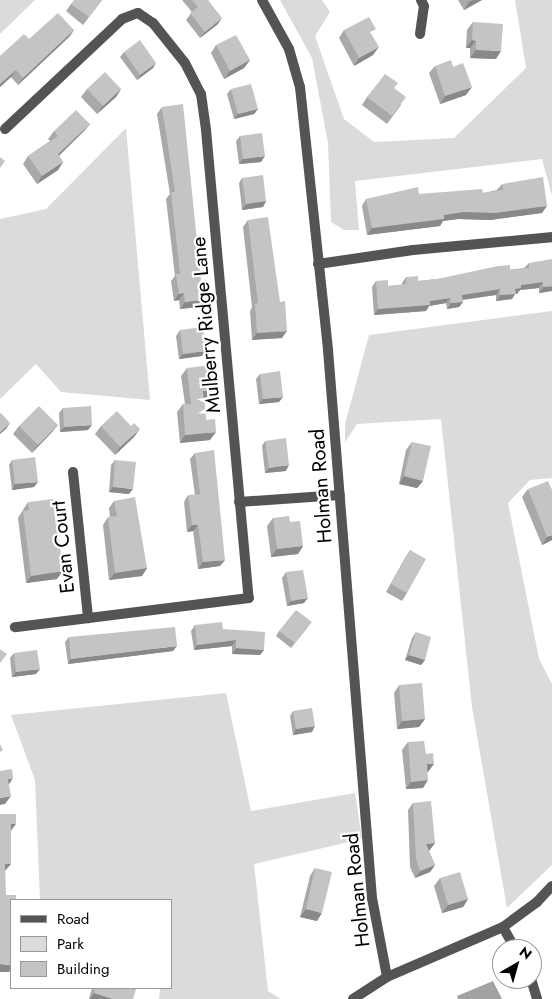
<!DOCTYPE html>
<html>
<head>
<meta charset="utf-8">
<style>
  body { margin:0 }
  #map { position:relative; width:552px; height:999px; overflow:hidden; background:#fff; font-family:Jost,sans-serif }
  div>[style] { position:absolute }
  .green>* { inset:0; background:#dbdbdb }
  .water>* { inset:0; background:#a2a2a2 }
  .minor>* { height:10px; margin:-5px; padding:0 5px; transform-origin:5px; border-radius:5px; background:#545454 }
  .tertiary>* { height:10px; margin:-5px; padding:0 5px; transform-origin:5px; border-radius:5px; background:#545454 }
  .wall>* { inset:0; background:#a9a9a9 }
  .shaded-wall>* { inset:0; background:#898989 }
  .building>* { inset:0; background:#c4c4c4 }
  span { translate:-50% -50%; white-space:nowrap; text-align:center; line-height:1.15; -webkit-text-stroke:4.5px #fff; paint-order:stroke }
  .street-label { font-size:20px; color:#000 }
  .legend { position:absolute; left:10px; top:899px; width:162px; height:90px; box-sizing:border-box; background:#fff; border:1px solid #999; margin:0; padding:6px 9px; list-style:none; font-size:15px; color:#000 }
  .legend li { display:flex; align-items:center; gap:10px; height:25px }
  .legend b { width:25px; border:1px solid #999 }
  .north { position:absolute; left:492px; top:939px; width:50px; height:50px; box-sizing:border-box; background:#fff; border:1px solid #999; border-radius:50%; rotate:38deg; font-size:14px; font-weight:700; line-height:20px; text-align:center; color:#000 }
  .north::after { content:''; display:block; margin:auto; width:18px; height:22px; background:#000; clip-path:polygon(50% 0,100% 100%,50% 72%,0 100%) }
</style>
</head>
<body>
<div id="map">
  <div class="green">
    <i style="clip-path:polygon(0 0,35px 0,0 34px)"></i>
    <i style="clip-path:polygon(280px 0,322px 0,330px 12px,315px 36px,344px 119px,374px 142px,454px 138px,526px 68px,515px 0,552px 0,552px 196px,542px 159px,355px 181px,359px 230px,344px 230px,331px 222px,328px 143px,312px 58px)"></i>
    <i style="clip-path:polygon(126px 128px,150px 400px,61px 392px,36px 364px,0 399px,0 219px,46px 209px)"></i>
    <i style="clip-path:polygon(552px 311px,552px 478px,530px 480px,508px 503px,539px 659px,552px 684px,552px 865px,507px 908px,472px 707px,441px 419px,357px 424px,345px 442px,345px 424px,369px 335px)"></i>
    <i style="clip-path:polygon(226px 693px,251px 811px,355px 793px,362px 839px,254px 864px,268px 991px,281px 999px,159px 999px,160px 988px,171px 988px,171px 900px,40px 900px,35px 780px,11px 715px)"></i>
  </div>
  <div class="water">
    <i style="clip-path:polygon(493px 981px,502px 999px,458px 999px,457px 996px)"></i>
  </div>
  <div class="minor">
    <i style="left:262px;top:0;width:56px;rotate:61.1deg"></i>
    <i style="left:289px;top:49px;width:40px;rotate:74deg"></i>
    <i style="left:300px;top:87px;width:264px;rotate:83.9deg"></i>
    <i style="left:328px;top:350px;width:550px;rotate:85.41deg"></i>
    <i style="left:372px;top:898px;width:80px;rotate:79.2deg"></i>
    <i style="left:420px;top:34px;width:28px;rotate:-82deg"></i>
    <i style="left:424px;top:6px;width:7px;rotate:-117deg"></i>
    <i style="left:5px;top:129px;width:161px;rotate:-43.2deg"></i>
    <i style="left:122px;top:19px;width:17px;rotate:-21deg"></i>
    <i style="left:138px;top:13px;width:18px;rotate:34deg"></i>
    <i style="left:153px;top:23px;width:51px;rotate:51.3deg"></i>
    <i style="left:185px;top:63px;width:35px;rotate:63deg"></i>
    <i style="left:201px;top:94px;width:36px;rotate:82deg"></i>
    <i style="left:206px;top:130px;width:470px;rotate:84.8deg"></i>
    <i style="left:249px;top:598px;width:236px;rotate:172.9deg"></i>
    <i style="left:318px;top:264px;width:96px;rotate:-8.4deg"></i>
    <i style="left:413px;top:250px;width:140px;rotate:-5.3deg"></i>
    <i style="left:73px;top:472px;width:147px;rotate:84.1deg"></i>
    <i style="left:239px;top:502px;width:101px;rotate:-4deg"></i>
    <i style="left:503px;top:927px;width:25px;rotate:61deg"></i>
    <i style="left:531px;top:979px;width:21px;rotate:73deg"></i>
  </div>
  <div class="tertiary">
    <i style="left:353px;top:999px;width:40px;rotate:-32.9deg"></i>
    <i style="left:387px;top:977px;width:126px;rotate:-23.3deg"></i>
    <i style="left:503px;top:927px;width:42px;rotate:-36.3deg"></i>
    <i style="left:537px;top:902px;width:22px;rotate:-47deg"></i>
  </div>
  <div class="wall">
    <i style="clip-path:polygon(102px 0,83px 25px,66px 11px,71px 4px)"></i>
    <i style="clip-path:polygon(182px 0,208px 0,218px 24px,200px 38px,186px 20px,192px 12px)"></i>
    <i style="clip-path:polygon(458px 0,482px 0,464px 10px)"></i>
    <i style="clip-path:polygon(473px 22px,496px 59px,470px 58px,470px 48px,466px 48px,467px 30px)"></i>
    <i style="clip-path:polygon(74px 30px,69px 37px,18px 85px,11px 77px,0 87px,0 56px,29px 39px)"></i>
    <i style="clip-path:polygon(344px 30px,373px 55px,354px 66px,339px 38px)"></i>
    <i style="clip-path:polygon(216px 45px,250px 60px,244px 68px,224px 79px,211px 53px)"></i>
    <i style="clip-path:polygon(124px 52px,153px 68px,137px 80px,120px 57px)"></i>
    <i style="clip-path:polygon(435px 66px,453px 67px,466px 95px,440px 104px,429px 73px)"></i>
    <i style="clip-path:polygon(394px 88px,401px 105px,387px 124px,362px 105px,367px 97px)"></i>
    <i style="clip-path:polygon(87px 89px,121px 89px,116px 97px,97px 114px,81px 97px)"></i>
    <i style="clip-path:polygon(231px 89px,258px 109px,254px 114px,234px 119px,227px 94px)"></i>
    <i style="clip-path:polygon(162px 107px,198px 307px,180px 309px,179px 300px,174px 301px,171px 281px,175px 276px,166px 199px,170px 194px,157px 114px)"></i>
    <i style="clip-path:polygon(90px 124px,84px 131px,59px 156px,63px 162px,58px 170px,37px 184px,23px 164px,28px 156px,50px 141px,48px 139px,54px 131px)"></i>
    <i style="clip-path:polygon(240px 136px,261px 162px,239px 164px,236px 141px)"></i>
    <i style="clip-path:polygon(242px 178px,266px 201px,263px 207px,242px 210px,239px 183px)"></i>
    <i style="clip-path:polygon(502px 184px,542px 213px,490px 220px,458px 219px,443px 221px,440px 226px,367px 235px,362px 206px,366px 199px,419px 194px,483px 193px,497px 190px)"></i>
    <i style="clip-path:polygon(248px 220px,282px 338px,252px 340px,250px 311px,252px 307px,243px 227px)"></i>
    <i style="clip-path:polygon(529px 263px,552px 291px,539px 293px,539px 288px,520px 290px,517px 294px,515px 294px,512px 299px,496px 301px,496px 295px,463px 300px,463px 302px,459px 307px,447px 309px,446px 303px,429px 306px,426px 311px,374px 315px,372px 287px,376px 281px,388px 286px,402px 285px,402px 283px,406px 277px,418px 281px,437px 279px,524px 268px)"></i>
    <i style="clip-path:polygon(180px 330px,202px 356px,179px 359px,176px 336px)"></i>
    <i style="clip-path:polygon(187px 368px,208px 397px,204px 398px,206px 420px,210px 440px,180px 443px,177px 412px,183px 404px,185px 404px,181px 376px)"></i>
    <i style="clip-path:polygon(260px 374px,279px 402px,259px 404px,256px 379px)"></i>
    <i style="clip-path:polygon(63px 408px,88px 430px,60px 432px,59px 413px)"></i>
    <i style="clip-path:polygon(58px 425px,52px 432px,32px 453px,13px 434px,19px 426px)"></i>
    <i style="clip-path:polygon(101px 426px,134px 437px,115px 455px,95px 434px)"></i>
    <i style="clip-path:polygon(265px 441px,286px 471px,265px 473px,262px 446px)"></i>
    <i style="clip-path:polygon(412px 442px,423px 481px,417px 488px,399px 484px,406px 450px)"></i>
    <i style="clip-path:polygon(195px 453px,220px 566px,198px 569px,193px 531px,187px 532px,184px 502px,188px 495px,195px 495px,190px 459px)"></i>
    <i style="clip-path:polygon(12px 460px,34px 487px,12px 490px,9px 465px)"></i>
    <i style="clip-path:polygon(115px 460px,129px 494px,109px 492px,111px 465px)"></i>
    <i style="clip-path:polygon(528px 489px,552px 540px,542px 545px,522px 497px)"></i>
    <i style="clip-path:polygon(114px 501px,147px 568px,142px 576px,109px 580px,103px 525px,108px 517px,110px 517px,109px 508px)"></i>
    <i style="clip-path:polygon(28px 502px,57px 579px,26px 583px,18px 518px)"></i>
    <i style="clip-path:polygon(273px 518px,290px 522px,303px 546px,298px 554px,271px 557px,267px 526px)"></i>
    <i style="clip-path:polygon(410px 550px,407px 593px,402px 601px,386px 592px,405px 558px)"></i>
    <i style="clip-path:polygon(286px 572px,304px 603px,287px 606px,282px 578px)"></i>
    <i style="clip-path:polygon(195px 625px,223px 629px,264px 650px,260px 655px,232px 654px,232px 646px,194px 650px,191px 631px)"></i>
    <i style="clip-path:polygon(308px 627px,291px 648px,276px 636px,279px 631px)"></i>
    <i style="clip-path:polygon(416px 632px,425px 660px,421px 665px,405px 660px,412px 638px)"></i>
    <i style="clip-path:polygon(69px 637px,173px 651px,68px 664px,65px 642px)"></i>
    <i style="clip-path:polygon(14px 653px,36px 674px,12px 677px,10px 658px)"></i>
    <i style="clip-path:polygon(399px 685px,425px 719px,419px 727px,397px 729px,394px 693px)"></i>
    <i style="clip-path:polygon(293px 711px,312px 732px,293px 735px,290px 716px)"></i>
    <i style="clip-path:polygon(408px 742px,426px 754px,428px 772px,427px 772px,423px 788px,406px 789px,402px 750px)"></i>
    <i style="clip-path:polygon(413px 803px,435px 843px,429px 851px,435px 865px,430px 872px,415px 878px,410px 867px,408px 810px)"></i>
    <i style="clip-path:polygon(315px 868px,317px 921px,300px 917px,310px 876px)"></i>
    <i style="clip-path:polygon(440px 878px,468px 899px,463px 907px,442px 913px,434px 886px)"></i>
    <i style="clip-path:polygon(92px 988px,136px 988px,133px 999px,89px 999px)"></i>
  </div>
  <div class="shaded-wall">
    <i style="clip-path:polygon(473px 0,482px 0,464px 10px,469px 2px)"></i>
    <i style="clip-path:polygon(222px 18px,218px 24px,200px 38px,205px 32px)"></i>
    <i style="clip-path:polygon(74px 30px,69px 37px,18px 85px,23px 78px)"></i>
    <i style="clip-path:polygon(472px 40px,476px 41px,470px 48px,466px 48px)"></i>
    <i style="clip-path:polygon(379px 47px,373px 55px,354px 66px,359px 58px)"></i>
    <i style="clip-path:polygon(476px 50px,501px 51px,496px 59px,470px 58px)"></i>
    <i style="clip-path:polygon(250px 60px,244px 68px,224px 79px,230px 71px)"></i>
    <i style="clip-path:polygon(156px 63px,153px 68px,137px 80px,140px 75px)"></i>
    <i style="clip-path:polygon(16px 70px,11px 77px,0 87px,0 84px)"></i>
    <i style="clip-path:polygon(472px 87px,466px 95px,440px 104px,445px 96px)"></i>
    <i style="clip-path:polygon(121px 89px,116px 97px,97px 114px,103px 106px)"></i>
    <i style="clip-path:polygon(258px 109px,254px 114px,234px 119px,238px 114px)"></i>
    <i style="clip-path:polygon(90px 124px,84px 131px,52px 162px,58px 154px)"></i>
    <i style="clip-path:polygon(265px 156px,261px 162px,239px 164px,243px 159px)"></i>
    <i style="clip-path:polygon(63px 162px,58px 170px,37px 184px,42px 176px)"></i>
    <i style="clip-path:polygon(266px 201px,263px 207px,242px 210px,246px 204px)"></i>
    <i style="clip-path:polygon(547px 206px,542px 213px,490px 220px,458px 219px,443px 221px,440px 226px,367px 235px,372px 228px,444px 215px,463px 212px)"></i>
    <i style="clip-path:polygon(543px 282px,539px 288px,520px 290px,517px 294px,515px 294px,512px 299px,496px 301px,500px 295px,515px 289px,521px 285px)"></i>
    <i style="clip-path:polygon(552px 286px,552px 291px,539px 293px,543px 287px)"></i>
    <i style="clip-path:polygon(500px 289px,496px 295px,458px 300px,462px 295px)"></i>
    <i style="clip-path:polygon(184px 293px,179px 300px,174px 301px,179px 294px)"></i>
    <i style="clip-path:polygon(450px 298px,446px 303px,429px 306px,426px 311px,374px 315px,378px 309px)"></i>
    <i style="clip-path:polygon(203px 300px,198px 307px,180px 309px,185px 302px)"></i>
    <i style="clip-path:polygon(463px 302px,459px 307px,447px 309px,451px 303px)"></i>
    <i style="clip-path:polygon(287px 331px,282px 338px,252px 340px,257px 333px)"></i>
    <i style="clip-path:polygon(206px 351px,202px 356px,179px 359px,183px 354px)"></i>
    <i style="clip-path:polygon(214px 389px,208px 397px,198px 399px,203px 391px)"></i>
    <i style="clip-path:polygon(283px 397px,279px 402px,259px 404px,263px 399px)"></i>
    <i style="clip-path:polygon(10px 423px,6px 429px,0 434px,0 432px)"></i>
    <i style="clip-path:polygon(58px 425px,52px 432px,32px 453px,38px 445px)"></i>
    <i style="clip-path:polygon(92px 425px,88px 430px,60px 432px,64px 427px)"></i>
    <i style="clip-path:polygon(140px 429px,134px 437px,115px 455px,120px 447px)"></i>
    <i style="clip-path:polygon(216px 432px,210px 440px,180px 443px,185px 435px)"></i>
    <i style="clip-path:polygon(289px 465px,286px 471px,265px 473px,269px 468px)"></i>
    <i style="clip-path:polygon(404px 476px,423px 481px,417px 488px,399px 484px)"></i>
    <i style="clip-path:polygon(38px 482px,34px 487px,12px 490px,15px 484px)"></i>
    <i style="clip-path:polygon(113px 487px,133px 489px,129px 494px,109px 492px)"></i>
    <i style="clip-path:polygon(192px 525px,198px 525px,193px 531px,187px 532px)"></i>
    <i style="clip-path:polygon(552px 535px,552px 540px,542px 545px,547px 537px)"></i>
    <i style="clip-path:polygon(303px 546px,298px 554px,271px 557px,277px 549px)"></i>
    <i style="clip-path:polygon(225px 560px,220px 566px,198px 569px,203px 562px)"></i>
    <i style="clip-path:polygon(147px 568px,142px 576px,109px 580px,115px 573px)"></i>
    <i style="clip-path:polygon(63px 571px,57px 579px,26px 583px,31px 576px)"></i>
    <i style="clip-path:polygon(308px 598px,304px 603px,287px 606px,291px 601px)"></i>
    <i style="clip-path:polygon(236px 640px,232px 646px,194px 650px,197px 645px)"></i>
    <i style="clip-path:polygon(177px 646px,173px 651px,68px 664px,71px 659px)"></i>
    <i style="clip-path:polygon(236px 648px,264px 650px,260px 655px,232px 654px)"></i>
    <i style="clip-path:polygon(409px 655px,425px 660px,421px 665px,405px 660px)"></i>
    <i style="clip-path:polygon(40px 669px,36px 674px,12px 677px,16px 672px)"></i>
    <i style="clip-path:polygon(425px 719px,419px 727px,397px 729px,402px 721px)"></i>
    <i style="clip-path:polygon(315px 726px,312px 732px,293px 735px,296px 729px)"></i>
    <i style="clip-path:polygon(427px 764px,434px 764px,428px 772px,421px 772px)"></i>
    <i style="clip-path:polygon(13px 778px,8px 786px,8px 779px)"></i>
    <i style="clip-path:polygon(428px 780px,423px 788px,406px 789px,411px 782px)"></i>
    <i style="clip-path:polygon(11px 796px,5px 804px,0 805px,0 798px)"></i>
    <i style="clip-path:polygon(11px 824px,16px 824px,10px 832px)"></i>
    <i style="clip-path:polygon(435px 843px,429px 851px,426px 844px)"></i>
    <i style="clip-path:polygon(5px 864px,11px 864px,5px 871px)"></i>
    <i style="clip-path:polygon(435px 865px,430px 872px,415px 878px,420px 871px)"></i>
    <i style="clip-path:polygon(468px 899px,463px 907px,442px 913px,448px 905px)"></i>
    <i style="clip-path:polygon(306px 909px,322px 913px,317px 921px,300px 917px)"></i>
    <i style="clip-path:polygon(0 964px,11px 965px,11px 969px,9px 972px,0 972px)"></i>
    <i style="clip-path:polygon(94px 993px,113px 999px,90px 999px)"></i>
  </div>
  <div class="building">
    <i style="clip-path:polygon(74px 0,102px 0,89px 17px,71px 4px)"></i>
    <i style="clip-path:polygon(192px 0,208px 0,222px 18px,205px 32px,190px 13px,198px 7px)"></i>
    <i style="clip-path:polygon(58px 13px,74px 30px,23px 78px,16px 70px,0 84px,0 56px,24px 34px,29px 39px)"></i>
    <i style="clip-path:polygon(369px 17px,376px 29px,370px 32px,379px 47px,359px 58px,344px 30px)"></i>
    <i style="clip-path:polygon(473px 22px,503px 24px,501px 51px,476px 50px,476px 41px,472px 40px)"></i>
    <i style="clip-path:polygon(236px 35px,250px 60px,230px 71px,216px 45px)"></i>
    <i style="clip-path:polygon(140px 40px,156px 63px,140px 75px,124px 52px)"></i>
    <i style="clip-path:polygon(451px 60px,453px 67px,463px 63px,472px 87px,445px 96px,435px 66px)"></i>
    <i style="clip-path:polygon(105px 72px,121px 89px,103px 106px,87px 89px)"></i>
    <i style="clip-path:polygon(385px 74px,398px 83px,394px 88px,406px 97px,392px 116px,367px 97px)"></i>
    <i style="clip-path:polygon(251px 84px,258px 109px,238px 114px,231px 89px)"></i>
    <i style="clip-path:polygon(183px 104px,203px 300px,185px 302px,184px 293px,179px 294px,176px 274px,180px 274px,171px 192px,175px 192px,162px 107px)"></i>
    <i style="clip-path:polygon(76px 110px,90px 124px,58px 154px,63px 162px,42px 176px,28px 156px,58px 136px,54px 131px)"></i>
    <i style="clip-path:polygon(262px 133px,265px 156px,243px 159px,240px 136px)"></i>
    <i style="clip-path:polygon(0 157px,5px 161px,0 168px)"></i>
    <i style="clip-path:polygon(263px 175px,266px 201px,246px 204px,242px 178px)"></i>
    <i style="clip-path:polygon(543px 177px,547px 206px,495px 213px,463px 212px,444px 215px,444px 219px,372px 228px,366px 199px,418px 187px,419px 194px,482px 189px,483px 193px,503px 190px,502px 184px)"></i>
    <i style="clip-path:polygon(268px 217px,280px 302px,285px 301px,287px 331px,257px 333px,255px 304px,258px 303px,248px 220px)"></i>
    <i style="clip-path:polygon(552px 259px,552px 286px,543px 287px,543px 282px,521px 285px,521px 288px,515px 289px,516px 294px,500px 295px,500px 289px,462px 295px,463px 302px,451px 303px,450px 298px,430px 301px,430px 305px,378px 309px,376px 281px,388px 280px,388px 286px,406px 284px,406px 277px,418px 276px,418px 281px,437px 279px,498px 266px,510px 265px,510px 270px,529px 268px,529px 263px)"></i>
    <i style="clip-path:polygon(203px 327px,206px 351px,183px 354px,180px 330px)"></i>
    <i style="clip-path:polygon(211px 365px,214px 389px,203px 391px,206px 420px,215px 419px,216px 432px,185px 435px,183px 404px,191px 404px,187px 368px)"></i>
    <i style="clip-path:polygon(280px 371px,283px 397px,263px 399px,260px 374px)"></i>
    <i style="clip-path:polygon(39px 406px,58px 425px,38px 445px,19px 426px)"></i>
    <i style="clip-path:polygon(91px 406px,92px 425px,64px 427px,63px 408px)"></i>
    <i style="clip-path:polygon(117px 411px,131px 426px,134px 423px,140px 429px,120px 447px,101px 426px)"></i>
    <i style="clip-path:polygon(0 413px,1px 413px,10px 423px,0 432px)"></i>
    <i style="clip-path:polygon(286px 438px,289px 465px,269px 468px,265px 441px)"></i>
    <i style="clip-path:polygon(412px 442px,431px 446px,423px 481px,404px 476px)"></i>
    <i style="clip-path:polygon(214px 450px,225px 560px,203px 562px,198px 525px,192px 525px,188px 495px,200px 494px,195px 453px)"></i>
    <i style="clip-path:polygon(35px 457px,38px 482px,15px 484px,12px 460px)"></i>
    <i style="clip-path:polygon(115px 460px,136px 462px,133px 489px,113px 487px)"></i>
    <i style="clip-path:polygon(548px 481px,552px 490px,552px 535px,547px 537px,528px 489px)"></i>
    <i style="clip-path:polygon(135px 497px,147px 568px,115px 573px,108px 517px,117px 516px,114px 501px)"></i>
    <i style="clip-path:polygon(54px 499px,63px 571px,31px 576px,23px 511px,29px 510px,28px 502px)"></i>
    <i style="clip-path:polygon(289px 516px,290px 522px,300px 521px,303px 546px,277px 549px,273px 518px)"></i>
    <i style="clip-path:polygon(410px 550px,426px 559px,407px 593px,391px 584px)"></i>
    <i style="clip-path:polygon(303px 570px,308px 598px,291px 601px,286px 572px)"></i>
    <i style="clip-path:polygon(296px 610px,312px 622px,295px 643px,279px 631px)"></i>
    <i style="clip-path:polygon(222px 622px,223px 629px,265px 632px,264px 650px,236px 648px,236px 640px,197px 645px,195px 625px)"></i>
    <i style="clip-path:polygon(175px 627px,177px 646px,71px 659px,69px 637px)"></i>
    <i style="clip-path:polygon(416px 632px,431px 637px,425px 660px,409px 655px)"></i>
    <i style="clip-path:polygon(0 649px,7px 654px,0 663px)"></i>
    <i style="clip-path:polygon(37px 650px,40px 669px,16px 672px,14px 653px)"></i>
    <i style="clip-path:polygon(422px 683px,425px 719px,402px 721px,399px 685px)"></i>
    <i style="clip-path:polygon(312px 708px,315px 726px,296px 729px,293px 711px)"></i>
    <i style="clip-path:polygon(424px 741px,426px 754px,433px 753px,434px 764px,427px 764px,428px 780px,411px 782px,408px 742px)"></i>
    <i style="clip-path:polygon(0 744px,3px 750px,0 752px)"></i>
    <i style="clip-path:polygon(12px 769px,13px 778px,8px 779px,11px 796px,0 798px,0 771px)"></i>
    <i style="clip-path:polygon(431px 801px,435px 843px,426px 844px,435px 865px,420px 871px,416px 859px,413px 803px)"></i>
    <i style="clip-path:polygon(0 814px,16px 814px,16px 824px,11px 824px,11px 864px,5px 864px,6px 895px,16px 895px,16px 900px,11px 900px,11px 965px,0 964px)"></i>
    <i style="clip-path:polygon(315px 868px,332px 872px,322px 913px,306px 909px)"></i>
    <i style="clip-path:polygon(460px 872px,468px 899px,448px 905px,440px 878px)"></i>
    <i style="clip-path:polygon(95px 988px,136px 988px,133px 999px,113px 999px,94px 993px)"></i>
  </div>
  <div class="street-label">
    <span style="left:206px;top:325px;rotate:-95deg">Mulberry Ridge Lane</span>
    <span style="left:321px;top:486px;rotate:-94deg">Holman Road</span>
    <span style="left:63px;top:547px;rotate:-96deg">Evan Court</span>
    <span style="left:357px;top:890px;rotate:-96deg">Holman Road</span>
  </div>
  <ul class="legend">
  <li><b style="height:6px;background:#545454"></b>Road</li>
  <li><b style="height:14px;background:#dbdbdb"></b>Park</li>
  <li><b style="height:14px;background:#c4c4c4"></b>Building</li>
  </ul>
  <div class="north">N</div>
</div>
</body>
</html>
